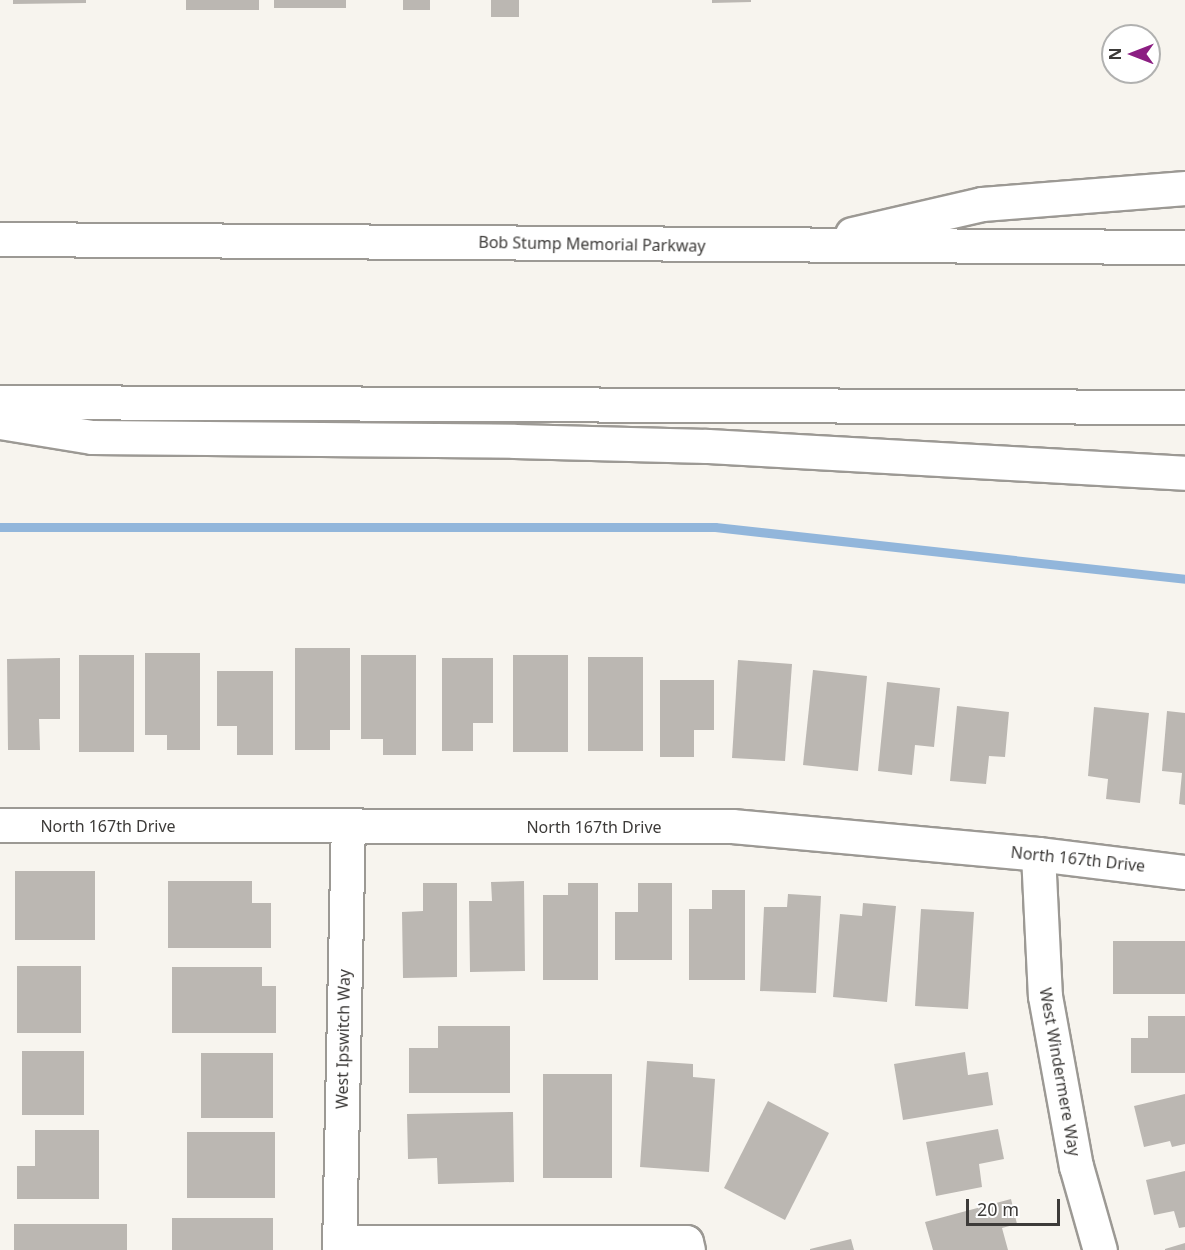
<!DOCTYPE html>
<html>
<head>
<meta charset="utf-8">
<style>
  body { margin:0 }
  #map { position:relative; width:1185px; height:1250px; overflow:hidden; background:#f7f4ee; font-family:"Noto Sans",sans-serif }
  div>[style] { position:absolute }
  .stream>* { height:9px; margin:-4.5px; padding:0 4.5px; transform-origin:4.5px; border-radius:4.5px; background:#92b6db }
  .building>* { inset:0; background:#bbb7b2 }
  .roads { filter:drop-shadow(2px 0 #9c9994) drop-shadow(-2px 0 #9c9994) drop-shadow(0 2px #9c9994) drop-shadow(0 -2px #9c9994) }
  .street>* { height:33px; margin:-16.5px; padding:0 16.5px; transform-origin:16.5px; border-radius:16.5px; background:#fff }
  .highway>* { height:33px; margin:-16.5px; padding:0 16.5px; transform-origin:16.5px; border-radius:16.5px; background:#fff }
  span { translate:-50% -50%; white-space:nowrap; text-align:center; line-height:1.15; -webkit-text-stroke:4.5px #fff; paint-order:stroke }
  .street-label { font-size:16px; color:#3d3b39 }
  .north { position:absolute; left:1101px; top:24px; width:60px; height:60px; box-sizing:border-box; background:#fff; border:2px solid #b1b1b0; border-radius:50%; rotate:270deg; font-size:16px; font-weight:700; line-height:24px; text-align:center; color:#3d3b39 }
  .north::after { content:''; display:block; margin:auto; width:21px; height:27px; background:#8b1e82; clip-path:polygon(50% 0,100% 100%,50% 72%,0 100%) }
  .scale { position:absolute; left:966px; top:1199px; width:94px; height:27px; box-sizing:border-box; border:3px solid #3d3b39; border-top:0; padding-left:8px; font-size:18px; line-height:21px; white-space:nowrap; color:#3d3b39; -webkit-text-stroke:4px #fff; paint-order:stroke }
</style>
</head>
<body>
<div id="map">
  <div class="stream">
    <i style="left:0;top:527px;width:715px"></i>
    <i style="left:715px;top:527px;width:473px;rotate:6.3deg"></i>
  </div>
  <div class="building">
    <i style="clip-path:polygon(13px 0,86px 0,86px 3px,13px 4px)"></i>
    <i style="clip-path:polygon(186px 0,259px 0,259px 10px,186px 10px)"></i>
    <i style="clip-path:polygon(274px 0,346px 0,346px 8px,274px 8px)"></i>
    <i style="clip-path:polygon(403px 0,430px 0,430px 10px,403px 10px)"></i>
    <i style="clip-path:polygon(491px 0,519px 0,519px 17px,491px 17px)"></i>
    <i style="clip-path:polygon(712px 0,751px 0,751px 2px,712px 3px)"></i>
    <i style="clip-path:polygon(295px 648px,350px 648px,350px 730px,330px 730px,330px 750px,295px 750px)"></i>
    <i style="clip-path:polygon(145px 653px,200px 653px,200px 750px,167px 750px,167px 735px,145px 735px)"></i>
    <i style="clip-path:polygon(79px 655px,134px 655px,134px 752px,79px 752px)"></i>
    <i style="clip-path:polygon(361px 655px,416px 655px,416px 755px,383px 755px,383px 739px,361px 739px)"></i>
    <i style="clip-path:polygon(513px 655px,568px 655px,568px 752px,513px 752px)"></i>
    <i style="clip-path:polygon(588px 657px,643px 657px,643px 751px,588px 751px)"></i>
    <i style="clip-path:polygon(60px 658px,60px 719px,39px 719px,40px 750px,8px 750px,7px 659px)"></i>
    <i style="clip-path:polygon(442px 658px,493px 658px,493px 723px,473px 723px,473px 751px,442px 751px)"></i>
    <i style="clip-path:polygon(738px 660px,792px 664px,785px 761px,732px 758px)"></i>
    <i style="clip-path:polygon(813px 670px,867px 676px,858px 771px,803px 765px)"></i>
    <i style="clip-path:polygon(217px 671px,273px 671px,273px 755px,237px 755px,237px 726px,217px 726px)"></i>
    <i style="clip-path:polygon(660px 680px,714px 680px,714px 730px,694px 730px,694px 757px,660px 757px)"></i>
    <i style="clip-path:polygon(887px 682px,940px 688px,934px 747px,915px 745px,912px 775px,878px 771px)"></i>
    <i style="clip-path:polygon(957px 706px,1009px 712px,1005px 757px,989px 756px,986px 784px,950px 781px)"></i>
    <i style="clip-path:polygon(1094px 707px,1149px 713px,1140px 803px,1106px 799px,1108px 779px,1088px 776px)"></i>
    <i style="clip-path:polygon(1167px 711px,1185px 713px,1185px 805px,1179px 804px,1182px 773px,1162px 771px)"></i>
    <i style="clip-path:polygon(15px 871px,95px 871px,95px 940px,15px 940px)"></i>
    <i style="clip-path:polygon(168px 881px,252px 881px,252px 903px,271px 903px,271px 948px,168px 948px)"></i>
    <i style="clip-path:polygon(524px 881px,525px 971px,470px 972px,469px 901px,492px 901px,491px 882px)"></i>
    <i style="clip-path:polygon(423px 883px,457px 883px,457px 977px,403px 978px,402px 912px,423px 911px)"></i>
    <i style="clip-path:polygon(568px 883px,598px 883px,598px 980px,543px 980px,543px 895px,568px 895px)"></i>
    <i style="clip-path:polygon(638px 883px,672px 883px,672px 960px,615px 960px,615px 912px,638px 912px)"></i>
    <i style="clip-path:polygon(712px 890px,745px 890px,745px 980px,689px 980px,689px 909px,712px 909px)"></i>
    <i style="clip-path:polygon(788px 894px,821px 896px,816px 993px,760px 991px,764px 907px,787px 907px)"></i>
    <i style="clip-path:polygon(863px 903px,896px 906px,887px 1002px,833px 997px,840px 914px,862px 916px)"></i>
    <i style="clip-path:polygon(921px 909px,974px 912px,968px 1009px,915px 1006px)"></i>
    <i style="clip-path:polygon(1113px 941px,1185px 941px,1185px 994px,1113px 994px)"></i>
    <i style="clip-path:polygon(17px 966px,81px 966px,81px 1033px,17px 1033px)"></i>
    <i style="clip-path:polygon(172px 967px,262px 967px,262px 986px,276px 986px,276px 1033px,172px 1033px)"></i>
    <i style="clip-path:polygon(1148px 1016px,1185px 1016px,1185px 1073px,1131px 1073px,1131px 1038px,1148px 1038px)"></i>
    <i style="clip-path:polygon(438px 1026px,510px 1026px,510px 1093px,409px 1093px,409px 1048px,438px 1048px)"></i>
    <i style="clip-path:polygon(22px 1051px,84px 1051px,84px 1115px,22px 1115px)"></i>
    <i style="clip-path:polygon(965px 1052px,968px 1075px,988px 1072px,993px 1105px,903px 1120px,894px 1064px)"></i>
    <i style="clip-path:polygon(201px 1053px,273px 1053px,273px 1118px,201px 1118px)"></i>
    <i style="clip-path:polygon(647px 1061px,693px 1064px,693px 1077px,715px 1079px,709px 1172px,640px 1167px)"></i>
    <i style="clip-path:polygon(543px 1074px,612px 1074px,612px 1178px,543px 1178px)"></i>
    <i style="clip-path:polygon(1185px 1094px,1185px 1144px,1172px 1147px,1170px 1141px,1144px 1147px,1134px 1106px)"></i>
    <i style="clip-path:polygon(768px 1101px,829px 1133px,785px 1220px,724px 1188px)"></i>
    <i style="clip-path:polygon(513px 1112px,514px 1182px,438px 1184px,437px 1158px,408px 1159px,407px 1114px)"></i>
    <i style="clip-path:polygon(998px 1129px,1004px 1159px,979px 1164px,982px 1187px,936px 1196px,926px 1142px)"></i>
    <i style="clip-path:polygon(35px 1130px,99px 1130px,99px 1199px,17px 1199px,17px 1166px,35px 1166px)"></i>
    <i style="clip-path:polygon(187px 1132px,275px 1132px,275px 1198px,187px 1198px)"></i>
    <i style="clip-path:polygon(1185px 1171px,1185px 1227px,1179px 1228px,1174px 1211px,1154px 1215px,1146px 1180px)"></i>
    <i style="clip-path:polygon(1011px 1199px,1017px 1224px,1002px 1228px,1008px 1250px,933px 1250px,925px 1222px)"></i>
    <i style="clip-path:polygon(172px 1218px,273px 1218px,273px 1250px,172px 1250px)"></i>
    <i style="clip-path:polygon(14px 1224px,127px 1224px,127px 1250px,14px 1250px)"></i>
    <i style="clip-path:polygon(851px 1239px,854px 1250px,810px 1250px,810px 1249px)"></i>
    <i style="clip-path:polygon(1185px 1243px,1185px 1250px,1165px 1250px,1165px 1249px)"></i>
  </div>
  <div class="roads">
    <div class="street">
      <i style="left:0;top:825px;width:732px;rotate:0.08deg"></i>
      <i style="left:732px;top:826px;width:307px;rotate:5.2deg"></i>
      <i style="left:1038px;top:854px;width:148px;rotate:7deg"></i>
      <i style="left:1038px;top:854px;width:142px;rotate:87.2deg"></i>
      <i style="left:1045px;top:996px;width:173px;rotate:79.7deg"></i>
      <i style="left:1076px;top:1166px;width:87px;rotate:74.1deg"></i>
      <i style="left:339px;top:1242px;width:347px"></i>
      <i style="left:686px;top:1242px;width:8px;rotate:76deg"></i>
      <i style="left:339px;top:1250px;width:422px;rotate:-88.8deg"></i>
    </div>
    <div class="highway">
      <i style="left:852px;top:234px;width:133px;rotate:-13deg"></i>
      <i style="left:982px;top:204px;width:204px;rotate:-4.5deg"></i>
      <i style="left:0;top:239px;width:1185px;rotate:0.39deg"></i>
      <i style="left:0;top:402px;width:1185px;rotate:0.24deg"></i>
      <i style="left:0;top:422px;width:93px;rotate:9.3deg"></i>
      <i style="left:92px;top:437px;width:422px;rotate:0.5deg"></i>
      <i style="left:514px;top:441px;width:193px;rotate:1.5deg"></i>
      <i style="left:707px;top:446px;width:479px;rotate:3.2deg"></i>
    </div>
  </div>
  <div class="street-label">
    <span style="left:592px;top:244px;rotate:1deg">Bob Stump Memorial Parkway</span>
    <span style="left:108px;top:826px">North 167th Drive</span>
    <span style="left:594px;top:827px">North 167th Drive</span>
    <span style="left:1078px;top:859px;rotate:6deg">North 167th Drive</span>
    <span style="left:343px;top:1039px;rotate:-89deg">West Ipswitch Way</span>
    <span style="left:1060px;top:1072px;rotate:80deg">West Windermere Way</span>
  </div>
  <div class="north">N</div>
  <div class="scale">20 m</div>
</div>
</body>
</html>
